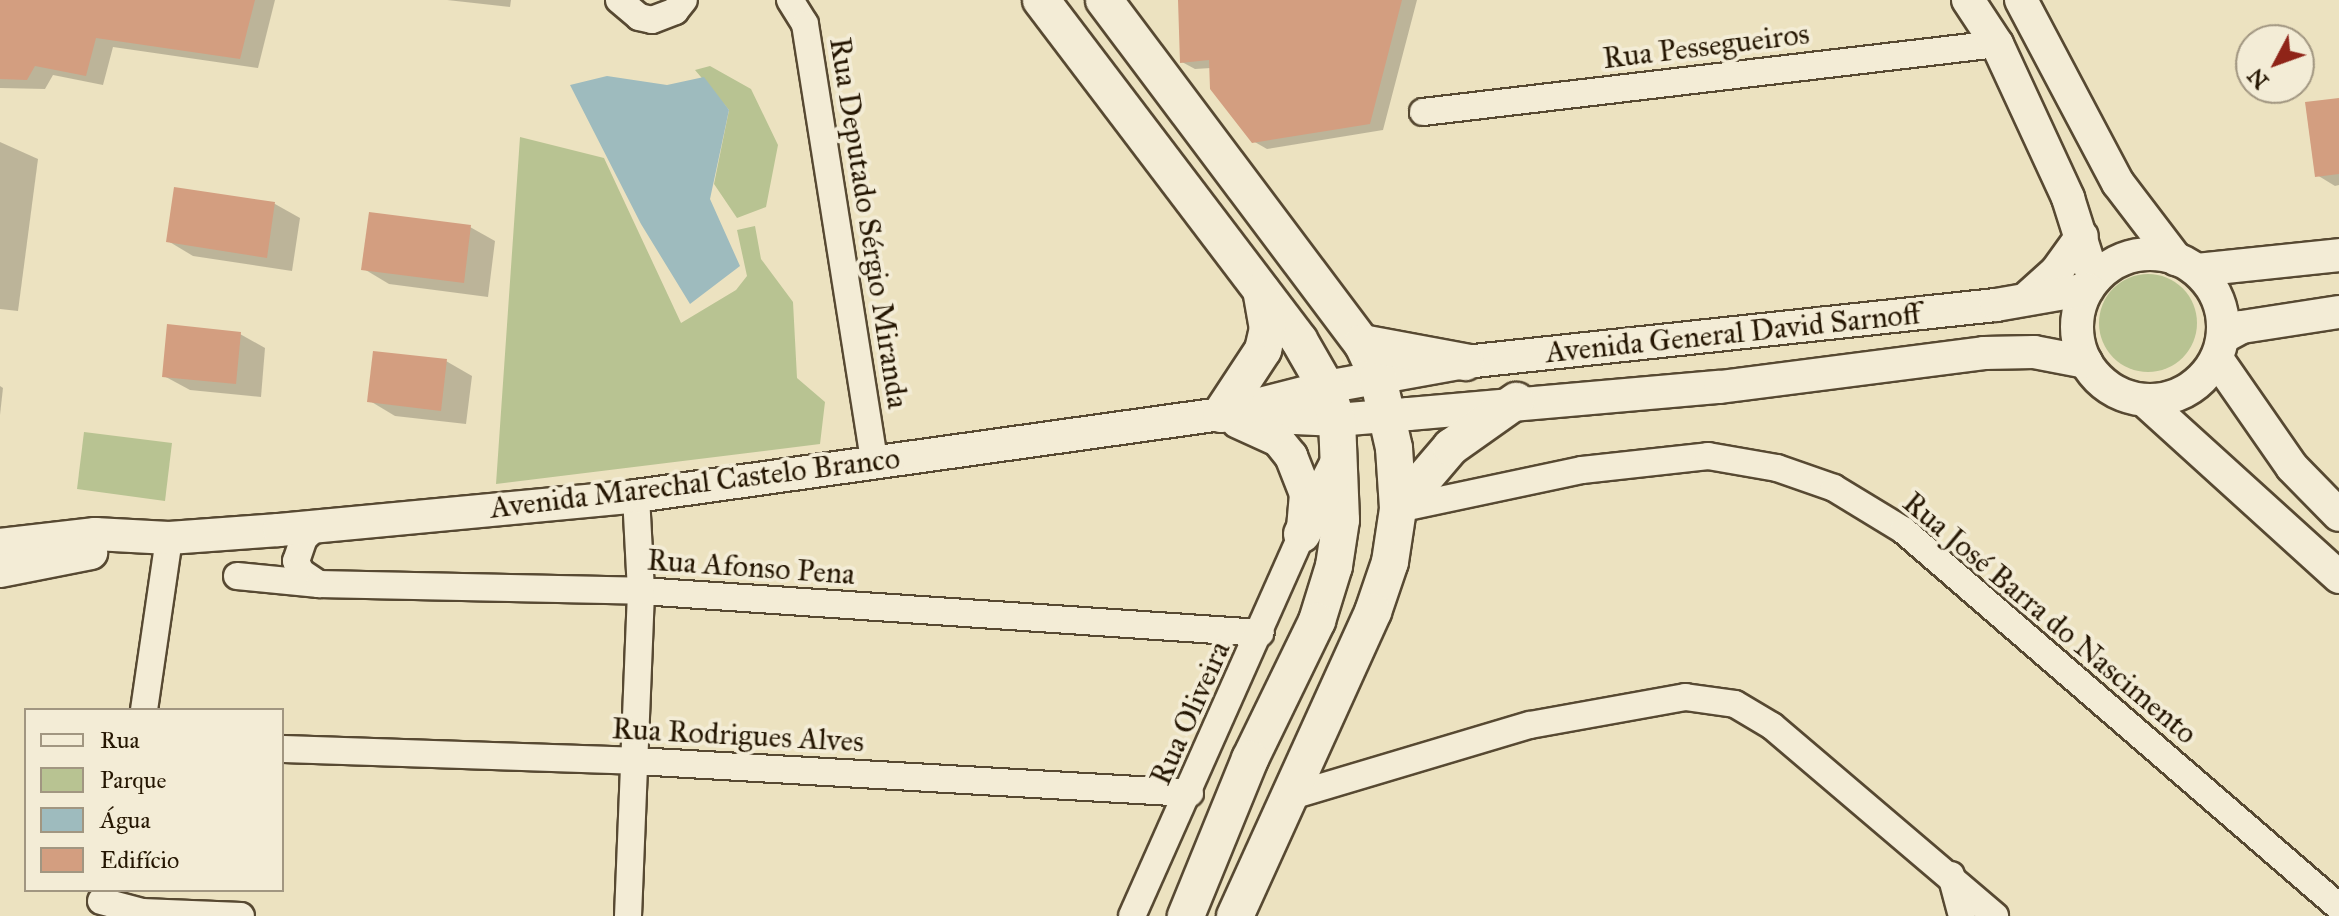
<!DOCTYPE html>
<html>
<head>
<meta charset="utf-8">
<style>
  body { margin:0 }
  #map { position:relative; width:2339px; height:916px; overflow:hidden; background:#ece2c0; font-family:"IM FELL Great Primer",serif }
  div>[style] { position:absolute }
  .green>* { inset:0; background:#b8c392 }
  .round { border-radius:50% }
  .water>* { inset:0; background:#9ebbbe }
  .shadow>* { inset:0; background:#0003 }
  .building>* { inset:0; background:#d39e80 }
  .roads { filter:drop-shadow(2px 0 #574932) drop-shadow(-2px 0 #574932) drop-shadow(0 2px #574932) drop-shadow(0 -2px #574932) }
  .minor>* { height:26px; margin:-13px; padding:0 13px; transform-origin:13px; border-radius:13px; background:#f3ecd6 }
  .tertiary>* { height:32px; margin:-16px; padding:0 16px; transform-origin:16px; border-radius:16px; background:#f3ecd6 }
  .tertiary>.ring { margin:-16px; padding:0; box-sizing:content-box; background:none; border:32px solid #f3ecd6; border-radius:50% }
  .secondary>* { height:36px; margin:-18px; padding:0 18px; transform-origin:18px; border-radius:18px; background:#f3ecd6 }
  span { translate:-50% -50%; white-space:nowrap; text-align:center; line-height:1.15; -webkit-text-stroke:8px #f3ecd6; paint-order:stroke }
  .street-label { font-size:30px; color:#251602 }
  .legend { position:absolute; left:24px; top:708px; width:260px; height:184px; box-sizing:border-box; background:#f3ecd6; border:2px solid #a19681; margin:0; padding:10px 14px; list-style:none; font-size:24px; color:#251602 }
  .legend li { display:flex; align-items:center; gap:16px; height:40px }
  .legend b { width:40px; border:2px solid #a19681 }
  .north { position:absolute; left:2235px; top:24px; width:80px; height:80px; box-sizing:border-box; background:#f3ecd6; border:2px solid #a19681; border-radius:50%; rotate:229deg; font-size:22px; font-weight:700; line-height:32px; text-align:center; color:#251602 }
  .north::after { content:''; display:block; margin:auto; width:28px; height:36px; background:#8f2418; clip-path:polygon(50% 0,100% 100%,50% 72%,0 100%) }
</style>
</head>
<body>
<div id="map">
  <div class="green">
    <i style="clip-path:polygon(710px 66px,751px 89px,778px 145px,766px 207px,737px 218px,714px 184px,729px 110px,695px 70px)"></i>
    <i style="clip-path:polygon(520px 137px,604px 158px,681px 323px,736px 290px,747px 276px,737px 230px,755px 226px,761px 259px,793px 302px,797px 378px,825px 402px,820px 444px,496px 484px)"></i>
    <i class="round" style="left:2099px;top:274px;width:98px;height:98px"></i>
    <i style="clip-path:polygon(84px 432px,172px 443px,165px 501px,77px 489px)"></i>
  </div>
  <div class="water">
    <i style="clip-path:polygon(607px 76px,667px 85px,704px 77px,729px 110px,710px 199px,740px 266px,690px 304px,641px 224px,570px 85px)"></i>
  </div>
  <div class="shadow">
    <i style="clip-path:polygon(0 0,275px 0,258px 68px,113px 47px,103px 85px,53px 75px,45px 89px,0 88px)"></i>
    <i style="clip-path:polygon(447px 0,511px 0,510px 7px)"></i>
    <i style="clip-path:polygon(1180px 0,1417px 0,1383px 130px,1267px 149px,1253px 141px,1211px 68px,1195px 69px,1182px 62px)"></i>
    <i style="clip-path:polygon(2339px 100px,2339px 185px,2335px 186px,2317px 175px)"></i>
    <i style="clip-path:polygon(0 142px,38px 159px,18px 311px,0 309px)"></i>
    <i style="clip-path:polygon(176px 189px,275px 204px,300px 218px,292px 271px,193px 256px,168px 241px)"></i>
    <i style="clip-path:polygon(470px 227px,495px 241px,488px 297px,389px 284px,364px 269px)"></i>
    <i style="clip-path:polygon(240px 334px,265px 348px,261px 397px,190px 390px,164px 376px)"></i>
    <i style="clip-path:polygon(446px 361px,472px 376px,466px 424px,395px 416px,370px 401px)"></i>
    <i style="clip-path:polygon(0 386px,3px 388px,0 415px)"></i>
  </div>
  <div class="building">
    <i style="clip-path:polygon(0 0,255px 0,240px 59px,96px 38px,86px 76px,35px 66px,27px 80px,0 79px)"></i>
    <i style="clip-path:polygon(1178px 0,1402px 0,1370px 124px,1252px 143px,1210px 89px,1209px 60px,1180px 63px)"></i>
    <i style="clip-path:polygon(2339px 98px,2339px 174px,2315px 177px,2305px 102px)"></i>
    <i style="clip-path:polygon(174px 187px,275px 202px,267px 258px,166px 242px)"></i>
    <i style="clip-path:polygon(369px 212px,471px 225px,464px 283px,361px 270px)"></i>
    <i style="clip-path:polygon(167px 324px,241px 332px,236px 384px,162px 377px)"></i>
    <i style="clip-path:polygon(373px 351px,447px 359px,441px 411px,367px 402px)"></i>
  </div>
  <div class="roads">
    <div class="minor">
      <i style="left:619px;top:0;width:26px;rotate:40deg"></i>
      <i style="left:639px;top:17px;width:13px;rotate:13deg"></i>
      <i style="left:652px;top:20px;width:25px;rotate:-21deg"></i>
      <i style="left:675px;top:11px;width:14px;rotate:-51deg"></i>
      <i style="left:790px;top:0;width:28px;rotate:58deg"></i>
      <i style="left:805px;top:24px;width:442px;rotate:81deg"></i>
      <i style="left:1423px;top:112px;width:578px;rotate:-6.76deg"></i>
      <i style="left:1398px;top:509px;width:188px;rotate:-12deg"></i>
      <i style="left:1582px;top:470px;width:127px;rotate:-6.3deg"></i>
      <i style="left:1708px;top:456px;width:70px;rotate:9.9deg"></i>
      <i style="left:1777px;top:468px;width:60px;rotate:19.3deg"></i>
      <i style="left:1834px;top:488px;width:81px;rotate:31.3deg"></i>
      <i style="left:1903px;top:530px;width:576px;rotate:40.85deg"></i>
      <i style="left:316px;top:527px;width:16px;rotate:137deg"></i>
      <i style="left:304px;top:538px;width:24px;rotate:109deg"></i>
      <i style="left:296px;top:561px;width:12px;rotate:66deg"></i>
      <i style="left:301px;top:572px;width:22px;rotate:34deg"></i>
      <i style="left:237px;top:576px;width:82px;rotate:5.6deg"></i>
      <i style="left:319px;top:584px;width:322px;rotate:1.2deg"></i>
      <i style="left:641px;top:591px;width:621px;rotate:3.88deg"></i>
      <i style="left:144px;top:710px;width:174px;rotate:-81.7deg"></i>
      <i style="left:282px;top:749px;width:354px;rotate:1.9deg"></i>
      <i style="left:636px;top:761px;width:555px;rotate:3.31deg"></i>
      <i style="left:1288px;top:797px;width:252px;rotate:-16.6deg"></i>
      <i style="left:1530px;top:725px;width:158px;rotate:-10.2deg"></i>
      <i style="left:1685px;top:697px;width:50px;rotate:8deg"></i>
      <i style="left:1735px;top:704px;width:43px;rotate:30.7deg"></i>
      <i style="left:1772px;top:726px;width:293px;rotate:40.4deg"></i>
      <i style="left:1951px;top:875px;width:42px;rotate:75deg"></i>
      <i style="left:101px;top:901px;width:42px;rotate:15deg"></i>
      <i style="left:142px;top:912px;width:99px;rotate:2.3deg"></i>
      <i style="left:628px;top:916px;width:325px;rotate:-87.7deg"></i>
      <i style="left:641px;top:591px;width:95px;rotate:-93deg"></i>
      <i style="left:1132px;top:916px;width:418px;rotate:-66deg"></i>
    </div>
    <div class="tertiary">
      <i style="left:1968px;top:0;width:53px;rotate:56.6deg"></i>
      <i style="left:1997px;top:44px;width:170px;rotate:65.2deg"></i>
      <i style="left:2068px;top:198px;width:86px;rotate:72.4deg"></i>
      <i style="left:2021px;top:0;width:207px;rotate:62.1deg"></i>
      <i style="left:2118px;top:183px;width:96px;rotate:52.7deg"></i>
      <i class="ring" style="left:2077px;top:254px;width:114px;height:114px"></i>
      <i style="left:2197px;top:270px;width:143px;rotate:-6deg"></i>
      <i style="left:2026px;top:299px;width:40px;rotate:-42deg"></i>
      <i style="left:2056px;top:272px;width:44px;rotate:-54.2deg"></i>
      <i style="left:2223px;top:337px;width:21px;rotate:-28deg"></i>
      <i style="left:2242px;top:327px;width:98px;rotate:-8.8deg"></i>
      <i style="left:2217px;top:359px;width:131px;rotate:55.2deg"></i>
      <i style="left:2292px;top:467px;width:67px;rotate:45.6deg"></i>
      <i style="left:2145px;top:401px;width:262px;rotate:42.2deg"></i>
      <i style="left:1254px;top:416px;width:83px;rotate:2.8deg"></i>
      <i style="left:1337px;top:420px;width:72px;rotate:-4.8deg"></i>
      <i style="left:1409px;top:414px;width:312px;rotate:-5deg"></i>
      <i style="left:1720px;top:387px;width:266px;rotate:-7.3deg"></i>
      <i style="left:1984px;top:353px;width:50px;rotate:-1.1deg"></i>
      <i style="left:2034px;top:352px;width:53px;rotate:10.9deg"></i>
      <i style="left:1238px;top:422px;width:44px;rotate:24.2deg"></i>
      <i style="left:1278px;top:440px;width:21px;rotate:51deg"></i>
      <i style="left:1291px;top:456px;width:41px;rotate:68.5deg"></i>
      <i style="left:1306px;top:494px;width:36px;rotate:95deg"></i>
      <i style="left:0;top:545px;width:96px;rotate:-6.6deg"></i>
      <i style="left:95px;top:534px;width:74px;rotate:3.1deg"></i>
      <i style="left:169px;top:538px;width:110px;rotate:-4.2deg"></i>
      <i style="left:279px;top:530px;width:359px;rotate:-5.4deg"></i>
      <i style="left:636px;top:496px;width:591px;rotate:-7.98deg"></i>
      <i style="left:1221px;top:414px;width:108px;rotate:-14.4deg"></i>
      <i style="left:1326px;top:387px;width:141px;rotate:-10.2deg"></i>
      <i style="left:1465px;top:362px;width:534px;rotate:-6.13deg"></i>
      <i style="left:1996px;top:305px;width:93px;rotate:-9.9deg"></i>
      <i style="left:0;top:571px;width:93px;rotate:-11.2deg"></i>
    </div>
    <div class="secondary">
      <i style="left:1041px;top:0;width:427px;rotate:52.8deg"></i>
      <i style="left:1299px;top:340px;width:54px;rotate:60.1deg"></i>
      <i style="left:1326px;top:387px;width:35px;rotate:72deg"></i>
      <i style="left:1337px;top:420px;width:100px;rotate:87.7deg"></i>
      <i style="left:1341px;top:520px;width:47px;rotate:98.7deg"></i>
      <i style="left:1334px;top:566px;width:58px;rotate:107.2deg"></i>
      <i style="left:1317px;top:621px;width:153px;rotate:115.9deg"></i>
      <i style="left:1250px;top:759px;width:170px;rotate:112.2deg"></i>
      <i style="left:1104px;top:0;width:429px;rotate:53.1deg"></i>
      <i style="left:1362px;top:343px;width:38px;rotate:65deg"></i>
      <i style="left:1378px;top:378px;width:72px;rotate:77.1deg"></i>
      <i style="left:1394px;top:448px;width:61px;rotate:86.2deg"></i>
      <i style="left:1398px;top:509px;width:54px;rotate:98.6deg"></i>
      <i style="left:1390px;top:562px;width:53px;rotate:108.8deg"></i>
      <i style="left:1373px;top:612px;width:334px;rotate:114.4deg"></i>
      <i style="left:1362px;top:343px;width:105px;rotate:10.5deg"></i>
      <i style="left:1221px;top:414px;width:77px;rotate:-56.7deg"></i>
      <i style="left:1263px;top:350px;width:22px;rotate:-77deg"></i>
      <i style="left:1268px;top:329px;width:39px;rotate:-100deg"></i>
      <i style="left:1398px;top:509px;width:82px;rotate:-49.5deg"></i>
      <i style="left:1451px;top:447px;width:80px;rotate:-35.3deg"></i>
      <i style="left:1302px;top:534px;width:79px;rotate:-62.8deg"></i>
    </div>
  </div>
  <div class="street-label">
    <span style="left:1706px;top:46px;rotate:-7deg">Rua Pessegueiros</span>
    <span style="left:869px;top:223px;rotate:81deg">Rua Deputado Sérgio Miranda</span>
    <span style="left:1733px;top:333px;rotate:-6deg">Avenida General David Sarnoff</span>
    <span style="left:695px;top:483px;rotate:-7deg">Avenida Marechal Castelo Branco</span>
    <span style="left:751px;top:567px;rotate:4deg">Rua Afonso Pena</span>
    <span style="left:2050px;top:618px;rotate:40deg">Rua José Barra do Nascimento</span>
    <span style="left:1190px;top:713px;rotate:-66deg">Rua Oliveira</span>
    <span style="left:738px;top:735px;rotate:3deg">Rua Rodrigues Alves</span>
  </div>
  <ul class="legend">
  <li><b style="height:10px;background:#f3ecd6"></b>Rua</li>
  <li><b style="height:22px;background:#b8c392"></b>Parque</li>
  <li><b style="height:22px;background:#9ebbbe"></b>Água</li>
  <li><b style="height:22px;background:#d39e80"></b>Edifício</li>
  </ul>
  <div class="north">N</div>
</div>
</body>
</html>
